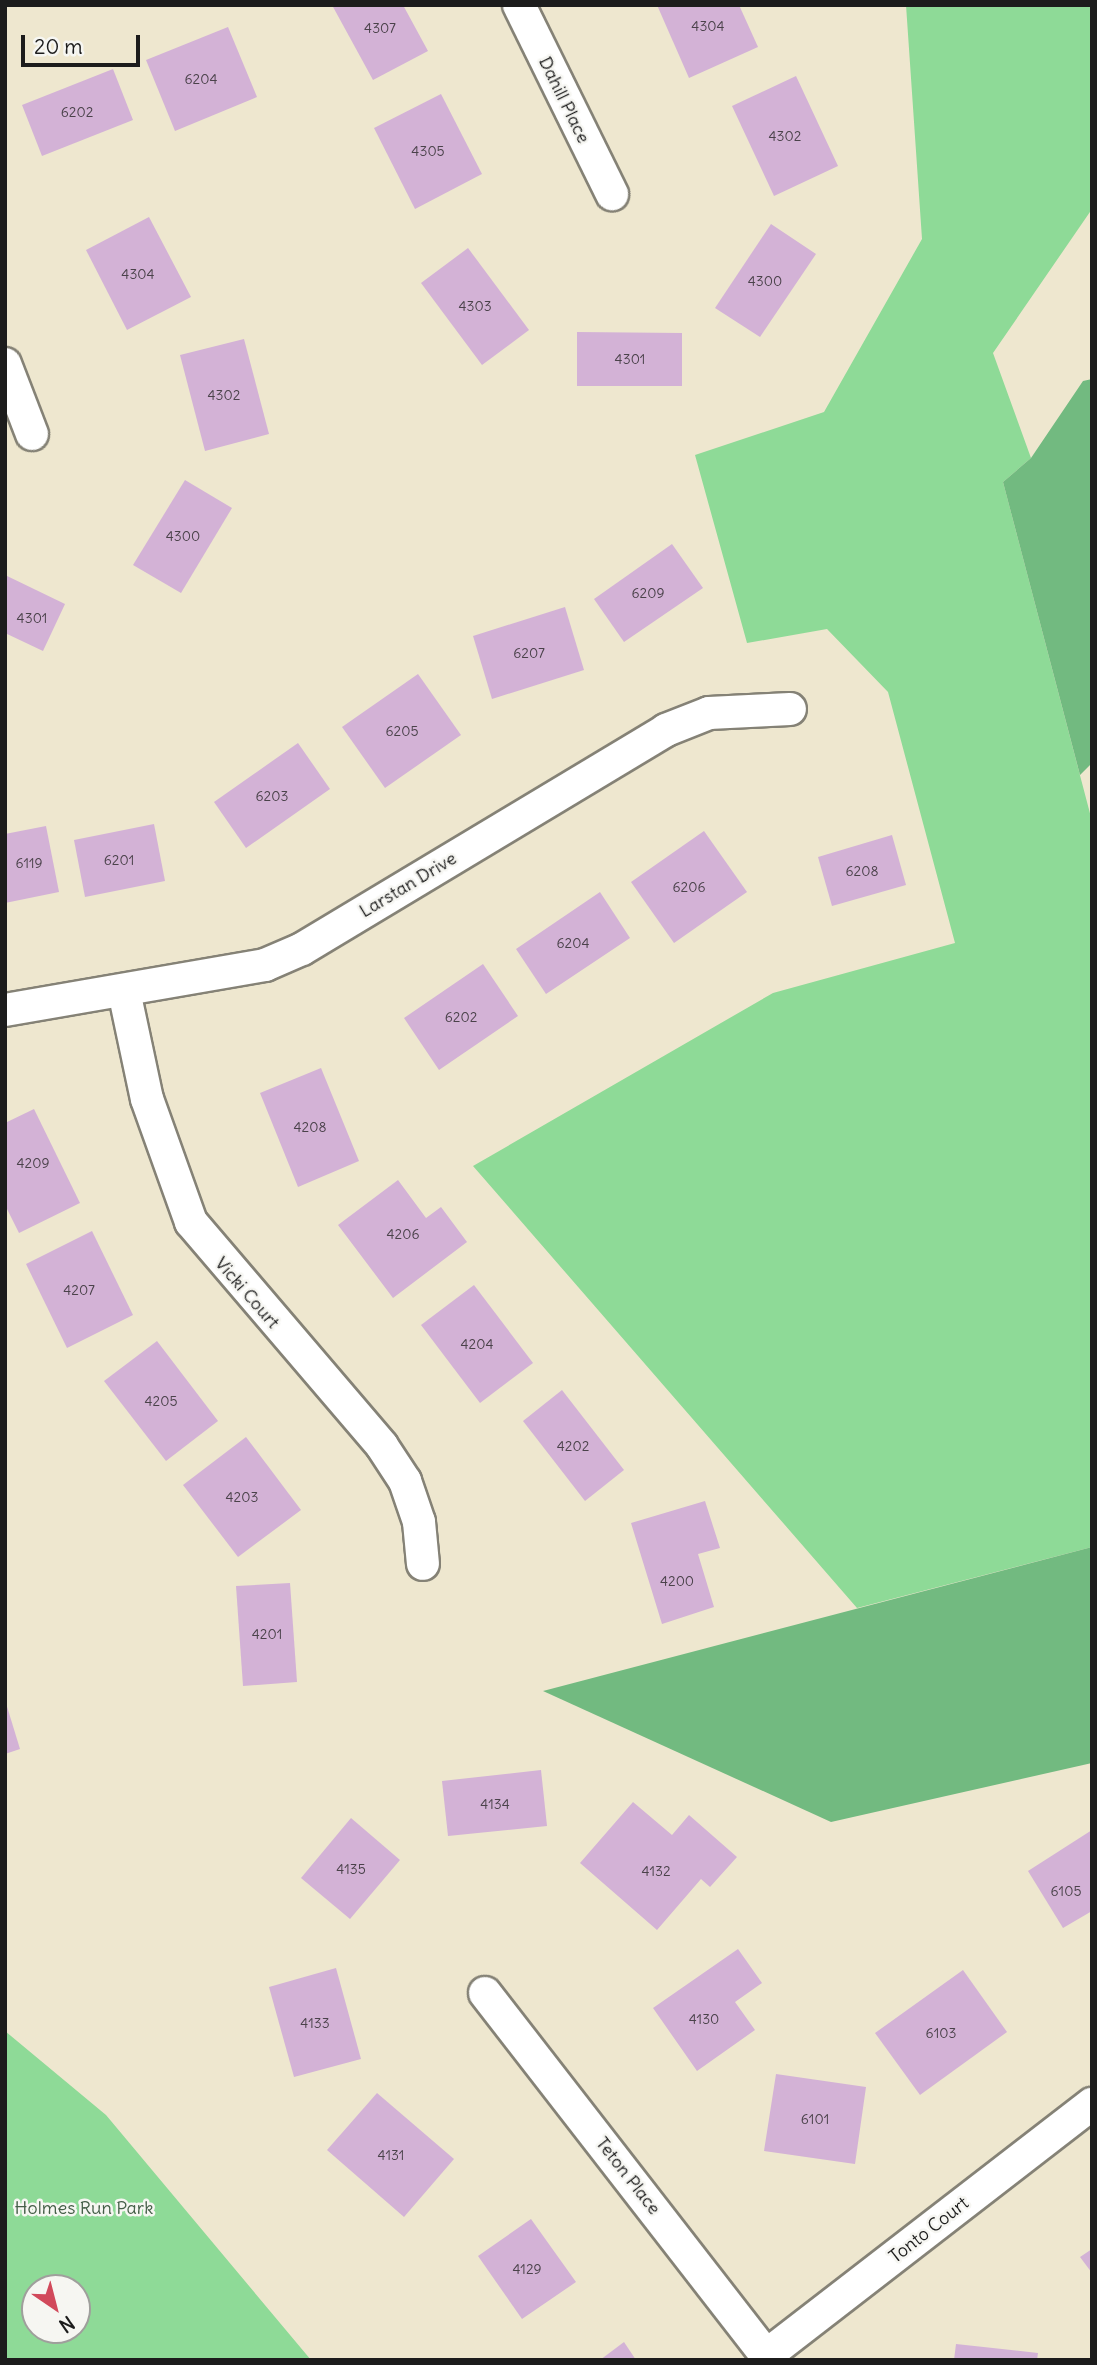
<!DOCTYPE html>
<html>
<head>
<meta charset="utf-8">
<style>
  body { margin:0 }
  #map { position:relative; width:1097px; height:2365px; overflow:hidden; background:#eee7cf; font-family:Delius,sans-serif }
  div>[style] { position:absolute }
  .green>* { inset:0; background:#8eda97 }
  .forest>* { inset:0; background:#72ba80 }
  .building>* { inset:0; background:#d3b2d6 }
  .roads { filter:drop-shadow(2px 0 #858276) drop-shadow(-2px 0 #858276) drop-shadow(0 2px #858276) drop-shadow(0 -2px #858276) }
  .minor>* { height:32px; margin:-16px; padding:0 16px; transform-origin:16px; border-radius:16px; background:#fff }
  span { translate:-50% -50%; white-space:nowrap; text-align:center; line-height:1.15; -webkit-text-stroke:5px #f6f6f2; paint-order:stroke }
  .number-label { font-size:14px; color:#4a424a }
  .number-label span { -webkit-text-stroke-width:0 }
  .street-label { font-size:18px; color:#1c1c1c }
  .park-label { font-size:18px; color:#445e47 }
  .frame { position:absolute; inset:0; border:7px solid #1c1c1c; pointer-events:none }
  .north { position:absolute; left:21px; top:2274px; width:70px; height:70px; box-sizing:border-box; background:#f6f6f2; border:2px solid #9f9f9c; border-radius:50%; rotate:145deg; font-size:19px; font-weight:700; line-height:28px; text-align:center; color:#1c1c1c }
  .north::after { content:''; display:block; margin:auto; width:24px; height:32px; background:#d1495b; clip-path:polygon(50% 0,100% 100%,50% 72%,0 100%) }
  .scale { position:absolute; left:21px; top:35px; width:119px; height:32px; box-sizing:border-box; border:4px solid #1c1c1c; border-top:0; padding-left:9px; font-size:21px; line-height:24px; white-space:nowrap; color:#1c1c1c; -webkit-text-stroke:5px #f6f6f2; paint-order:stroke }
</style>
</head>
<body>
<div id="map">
  <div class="green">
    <i style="clip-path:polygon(906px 5px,1092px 5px,1092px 209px,993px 353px,1031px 458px,1003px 482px,1092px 821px,1092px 1547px,857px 1608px,473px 1166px,773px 993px,955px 943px,888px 692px,827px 629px,747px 643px,695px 455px,824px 412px,922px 239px)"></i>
    <i style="clip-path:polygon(evenodd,5px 2031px,106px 2115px,311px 2360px,5px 2360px,5px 2031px,35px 2288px,77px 2288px,77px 2330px,35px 2330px,35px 2288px)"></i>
  </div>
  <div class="forest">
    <i style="clip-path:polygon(1092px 379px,1092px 763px,1080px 775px,1003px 482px,1031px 458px,1083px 381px)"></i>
    <i style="clip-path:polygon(1092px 1547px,1092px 1763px,831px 1822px,543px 1691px)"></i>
  </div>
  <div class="building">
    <i style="clip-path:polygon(332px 5px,403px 5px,428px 51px,373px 80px)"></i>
    <i style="clip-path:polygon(657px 5px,739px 5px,758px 47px,689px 78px)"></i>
    <i style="clip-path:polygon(228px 27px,257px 97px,175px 131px,146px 60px)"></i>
    <i style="clip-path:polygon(113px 69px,133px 120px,42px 156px,22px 105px)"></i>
    <i style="clip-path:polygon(796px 76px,838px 166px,774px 196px,732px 106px)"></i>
    <i style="clip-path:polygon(441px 94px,482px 174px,415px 209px,374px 128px)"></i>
    <i style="clip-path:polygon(149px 217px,191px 297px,127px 330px,86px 250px)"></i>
    <i style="clip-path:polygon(771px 224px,816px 254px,760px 337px,715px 308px)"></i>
    <i style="clip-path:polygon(468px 248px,529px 330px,482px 365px,421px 283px)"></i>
    <i style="clip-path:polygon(577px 332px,682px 333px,682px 386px,577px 386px)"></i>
    <i style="clip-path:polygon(244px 339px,269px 434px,205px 451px,180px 355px)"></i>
    <i style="clip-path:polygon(185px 480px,232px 508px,181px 593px,133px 565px)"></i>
    <i style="clip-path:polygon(672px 544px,703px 588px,624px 642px,594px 599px)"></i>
    <i style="clip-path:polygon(5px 575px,65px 604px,43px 651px,5px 633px)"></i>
    <i style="clip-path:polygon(565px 607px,584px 670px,492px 699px,473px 636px)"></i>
    <i style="clip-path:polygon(418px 674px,461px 735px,385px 788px,342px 727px)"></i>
    <i style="clip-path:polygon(298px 743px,330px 789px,246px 848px,214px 802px)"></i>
    <i style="clip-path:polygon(154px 824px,165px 881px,85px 897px,74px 840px)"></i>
    <i style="clip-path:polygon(46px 826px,59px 892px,5px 903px,5px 834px)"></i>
    <i style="clip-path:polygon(704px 831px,747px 892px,674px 943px,631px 882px)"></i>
    <i style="clip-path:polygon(892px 835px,906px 885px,832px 906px,818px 857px)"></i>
    <i style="clip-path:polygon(600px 892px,630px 938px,546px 994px,516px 949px)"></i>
    <i style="clip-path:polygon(483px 964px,518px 1016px,439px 1070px,404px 1018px)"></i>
    <i style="clip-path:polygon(321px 1068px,359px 1161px,298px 1187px,260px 1093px)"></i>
    <i style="clip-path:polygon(34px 1109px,80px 1203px,19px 1233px,5px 1205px,5px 1123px)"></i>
    <i style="clip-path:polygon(398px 1180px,426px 1218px,441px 1207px,467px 1242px,393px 1298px,338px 1225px)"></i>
    <i style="clip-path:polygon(92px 1231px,133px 1315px,67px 1348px,26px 1264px)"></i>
    <i style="clip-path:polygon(474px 1285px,533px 1363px,480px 1403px,421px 1325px)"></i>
    <i style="clip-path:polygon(157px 1341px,218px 1421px,166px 1461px,104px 1381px)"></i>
    <i style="clip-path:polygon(562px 1390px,624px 1470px,585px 1501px,523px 1421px)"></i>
    <i style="clip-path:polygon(246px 1437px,301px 1510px,238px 1557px,183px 1485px)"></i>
    <i style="clip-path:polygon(705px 1501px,720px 1548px,698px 1554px,714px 1607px,662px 1624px,631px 1523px)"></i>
    <i style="clip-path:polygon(290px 1583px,297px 1682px,243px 1686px,236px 1586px)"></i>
    <i style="clip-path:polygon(5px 1700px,20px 1749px,5px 1754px)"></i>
    <i style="clip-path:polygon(541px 1770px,547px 1826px,448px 1836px,442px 1781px)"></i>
    <i style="clip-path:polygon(633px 1802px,672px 1835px,689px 1815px,737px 1857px,710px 1887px,701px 1879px,657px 1930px,580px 1863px)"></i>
    <i style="clip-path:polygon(351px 1818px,400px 1860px,350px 1919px,301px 1878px)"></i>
    <i style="clip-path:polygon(1092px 1830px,1092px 1911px,1063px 1928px,1028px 1871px)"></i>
    <i style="clip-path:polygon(738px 1949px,762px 1983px,735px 2002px,755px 2030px,697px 2071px,653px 2008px)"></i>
    <i style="clip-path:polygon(336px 1968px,361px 2059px,294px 2077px,269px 1987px)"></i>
    <i style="clip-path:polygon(963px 1970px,1007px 2032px,920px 2095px,875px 2033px)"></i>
    <i style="clip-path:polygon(776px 2074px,866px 2087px,855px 2164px,764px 2151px)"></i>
    <i style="clip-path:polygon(377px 2093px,454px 2159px,404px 2217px,327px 2150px)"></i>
    <i style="clip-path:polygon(531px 2219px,576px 2282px,522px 2319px,478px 2256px)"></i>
    <i style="clip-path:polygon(1092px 2249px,1092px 2273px,1080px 2257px)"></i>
    <i style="clip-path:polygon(624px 2342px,636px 2360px,600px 2360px)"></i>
    <i style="clip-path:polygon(956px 2344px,1038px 2353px,1037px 2360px,954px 2360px)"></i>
  </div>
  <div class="roads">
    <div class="minor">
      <i style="left:519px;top:5px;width:211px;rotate:63.8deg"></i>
      <i style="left:5px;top:364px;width:75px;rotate:68.9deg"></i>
      <i style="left:124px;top:991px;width:110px;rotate:78deg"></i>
      <i style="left:147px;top:1099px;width:131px;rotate:70.3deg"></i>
      <i style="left:191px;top:1222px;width:294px;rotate:49.5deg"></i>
      <i style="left:382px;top:1446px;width:42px;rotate:56.7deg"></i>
      <i style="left:405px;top:1481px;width:43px;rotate:71.1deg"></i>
      <i style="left:419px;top:1522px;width:42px;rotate:84.6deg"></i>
      <i style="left:5px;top:1010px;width:264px;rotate:-9.8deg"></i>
      <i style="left:265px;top:965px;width:40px;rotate:-23.4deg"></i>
      <i style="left:302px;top:949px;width:425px;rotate:-31deg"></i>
      <i style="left:666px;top:730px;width:46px;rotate:-21.6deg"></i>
      <i style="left:709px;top:713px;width:81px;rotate:-2.8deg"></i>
      <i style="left:485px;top:1993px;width:465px;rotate:52.2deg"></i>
      <i style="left:767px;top:2355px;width:411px;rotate:-37.7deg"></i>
    </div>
  </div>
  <div class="number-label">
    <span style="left:708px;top:26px">4304</span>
    <span style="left:380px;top:28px">4307</span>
    <span style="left:201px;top:79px">6204</span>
    <span style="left:77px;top:112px">6202</span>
    <span style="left:785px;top:136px">4302</span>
    <span style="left:428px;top:151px">4305</span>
    <span style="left:138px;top:274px">4304</span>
    <span style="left:765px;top:281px">4300</span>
    <span style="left:475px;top:306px">4303</span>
    <span style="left:630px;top:359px">4301</span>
    <span style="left:224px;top:395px">4302</span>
    <span style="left:183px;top:536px">4300</span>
    <span style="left:648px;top:593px">6209</span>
    <span style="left:32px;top:618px">4301</span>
    <span style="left:529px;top:653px">6207</span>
    <span style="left:402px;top:731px">6205</span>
    <span style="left:272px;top:796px">6203</span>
    <span style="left:119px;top:860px">6201</span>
    <span style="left:29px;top:863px">6119</span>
    <span style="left:862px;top:871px">6208</span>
    <span style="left:689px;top:887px">6206</span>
    <span style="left:573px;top:943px">6204</span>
    <span style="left:461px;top:1017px">6202</span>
    <span style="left:310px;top:1127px">4208</span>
    <span style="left:33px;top:1163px">4209</span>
    <span style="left:403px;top:1234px">4206</span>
    <span style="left:79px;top:1290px">4207</span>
    <span style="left:477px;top:1344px">4204</span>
    <span style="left:161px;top:1401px">4205</span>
    <span style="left:573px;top:1446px">4202</span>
    <span style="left:242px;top:1497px">4203</span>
    <span style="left:677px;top:1581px">4200</span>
    <span style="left:267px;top:1634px">4201</span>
    <span style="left:495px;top:1804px">4134</span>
    <span style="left:351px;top:1869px">4135</span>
    <span style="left:656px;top:1871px">4132</span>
    <span style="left:1066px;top:1891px">6105</span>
    <span style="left:704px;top:2019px">4130</span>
    <span style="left:315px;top:2023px">4133</span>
    <span style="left:941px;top:2033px">6103</span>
    <span style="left:815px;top:2119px">6101</span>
    <span style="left:391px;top:2155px">4131</span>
    <span style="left:527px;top:2269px">4129</span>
  </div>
  <div class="street-label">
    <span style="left:564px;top:100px;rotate:64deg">Dahill Place</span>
    <span style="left:408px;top:885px;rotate:-31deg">Larstan Drive</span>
    <span style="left:247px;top:1293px;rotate:49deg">Vicki Court</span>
    <span style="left:628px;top:2176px;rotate:52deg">Teton Place</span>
    <span style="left:929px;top:2230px;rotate:-38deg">Tonto Court</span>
  </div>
  <div class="park-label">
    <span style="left:84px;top:2208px">Holmes Run Park</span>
  </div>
  <div class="frame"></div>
  <div class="north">N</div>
  <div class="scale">20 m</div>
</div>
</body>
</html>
